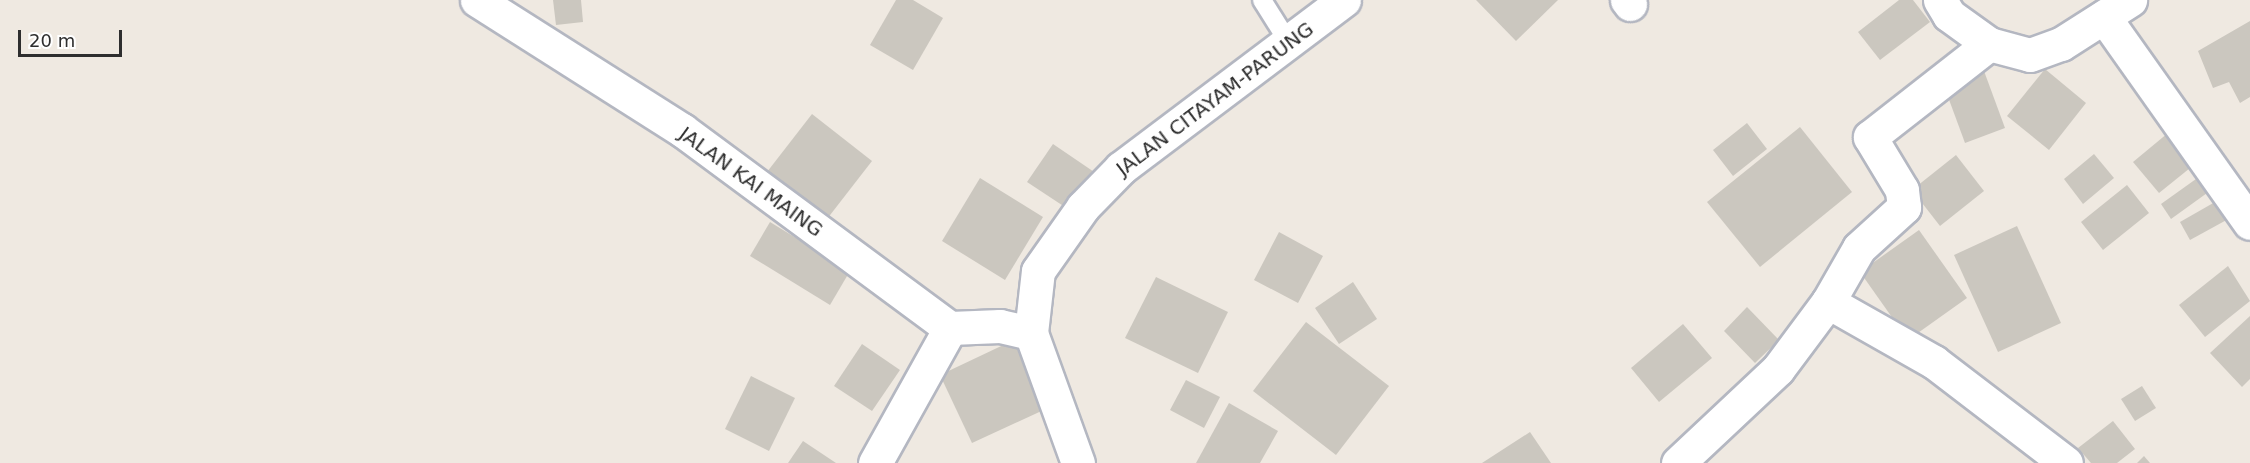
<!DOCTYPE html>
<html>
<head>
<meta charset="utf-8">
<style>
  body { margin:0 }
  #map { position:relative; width:2250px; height:463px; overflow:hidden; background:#efe9e1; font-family:"DejaVu Sans",sans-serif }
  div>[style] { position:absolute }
  .building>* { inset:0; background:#cbc7bf }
  .roads { filter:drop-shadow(2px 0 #b4b7c1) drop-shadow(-2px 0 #b4b7c1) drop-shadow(0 2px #b4b7c1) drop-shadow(0 -2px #b4b7c1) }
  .service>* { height:18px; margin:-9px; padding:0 9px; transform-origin:9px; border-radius:9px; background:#fff }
  .minor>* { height:33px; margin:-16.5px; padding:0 16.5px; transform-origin:16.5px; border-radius:16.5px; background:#fff }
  span { translate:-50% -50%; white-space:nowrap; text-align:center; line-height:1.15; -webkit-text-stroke:5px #fff; paint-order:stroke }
  .street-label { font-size:20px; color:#2e2e2e }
  .scale { position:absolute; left:18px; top:30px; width:104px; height:27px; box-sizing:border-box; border:3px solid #2e2e2e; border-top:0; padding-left:8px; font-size:18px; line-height:21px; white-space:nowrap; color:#2e2e2e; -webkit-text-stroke:4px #fff; paint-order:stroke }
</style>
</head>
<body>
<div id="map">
  <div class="building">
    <i style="clip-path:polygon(553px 0,581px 0,583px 22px,556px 25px)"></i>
    <i style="clip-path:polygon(896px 0,913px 0,943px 18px,913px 70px,870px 45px)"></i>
    <i style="clip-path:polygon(1476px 0,1558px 0,1516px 41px)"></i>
    <i style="clip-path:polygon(1899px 0,1913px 0,1930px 22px,1880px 60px,1858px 32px)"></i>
    <i style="clip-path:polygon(2250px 21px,2250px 97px,2240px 103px,2229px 82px,2213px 88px,2198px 51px)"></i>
    <i style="clip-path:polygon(2045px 69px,2086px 103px,2049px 150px,2007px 116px)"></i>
    <i style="clip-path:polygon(1984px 71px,2005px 128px,1965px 143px,1944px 86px)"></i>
    <i style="clip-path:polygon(812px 114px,872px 161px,827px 219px,767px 172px)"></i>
    <i style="clip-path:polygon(1747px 123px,1767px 149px,1733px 176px,1713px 150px)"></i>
    <i style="clip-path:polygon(1800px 127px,1852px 192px,1760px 267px,1707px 202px)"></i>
    <i style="clip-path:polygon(2174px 128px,2200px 160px,2159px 193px,2133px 162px)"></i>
    <i style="clip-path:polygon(1053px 144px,1100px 176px,1074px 213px,1027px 182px)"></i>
    <i style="clip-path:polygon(2094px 154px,2114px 178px,2083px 204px,2064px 179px)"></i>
    <i style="clip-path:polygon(1956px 155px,1984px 191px,1940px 226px,1912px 190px)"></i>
    <i style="clip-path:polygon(2203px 174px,2214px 188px,2171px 219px,2161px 204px)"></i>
    <i style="clip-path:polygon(980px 178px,1043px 217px,1005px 280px,942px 241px)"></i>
    <i style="clip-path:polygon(2127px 185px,2149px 213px,2103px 250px,2081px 222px)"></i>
    <i style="clip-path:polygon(2222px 198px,2232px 217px,2190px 240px,2180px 222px)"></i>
    <i style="clip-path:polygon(770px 222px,850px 271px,830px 305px,750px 256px)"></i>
    <i style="clip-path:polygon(2017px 226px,2061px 323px,1998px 352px,1954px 255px)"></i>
    <i style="clip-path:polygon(1919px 230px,1967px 298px,1908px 340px,1860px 272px)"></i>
    <i style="clip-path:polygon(1279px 232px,1323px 256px,1298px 303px,1254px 280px)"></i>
    <i style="clip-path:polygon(2228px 266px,2250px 301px,2205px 337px,2179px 305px)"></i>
    <i style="clip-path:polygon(1156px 277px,1228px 312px,1198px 373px,1125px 338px)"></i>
    <i style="clip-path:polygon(1353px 282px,1377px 319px,1339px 344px,1315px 308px)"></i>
    <i style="clip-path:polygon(1747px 307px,1779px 340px,1755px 363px,1724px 331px)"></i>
    <i style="clip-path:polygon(2250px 316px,2250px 379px,2242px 387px,2210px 353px)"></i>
    <i style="clip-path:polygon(1306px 322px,1389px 386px,1336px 455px,1253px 391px)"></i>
    <i style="clip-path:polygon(1683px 324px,1712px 358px,1659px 402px,1631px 368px)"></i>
    <i style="clip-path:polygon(1016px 339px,1048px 408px,972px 443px,940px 375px)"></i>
    <i style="clip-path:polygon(862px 344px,900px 370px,872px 411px,834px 386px)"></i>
    <i style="clip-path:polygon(751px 376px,795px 398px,769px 451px,725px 429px)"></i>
    <i style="clip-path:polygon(1186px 380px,1220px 397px,1204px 428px,1170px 410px)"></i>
    <i style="clip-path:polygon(2142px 386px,2156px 408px,2135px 421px,2121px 399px)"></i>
    <i style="clip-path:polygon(1229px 403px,1278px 431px,1260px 463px,1196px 463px)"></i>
    <i style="clip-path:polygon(2113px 421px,2135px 449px,2117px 463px,2091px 463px,2078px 448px)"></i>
    <i style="clip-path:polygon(1530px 432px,1551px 463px,1482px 463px)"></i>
    <i style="clip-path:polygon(803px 441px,836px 463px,788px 463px)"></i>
    <i style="clip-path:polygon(2144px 456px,2150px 463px,2137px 463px)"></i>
  </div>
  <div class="roads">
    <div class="service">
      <i style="left:1262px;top:0;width:51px;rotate:57.9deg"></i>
    </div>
    <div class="minor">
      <i style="left:477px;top:0;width:243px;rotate:32.4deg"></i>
      <i style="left:682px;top:130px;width:333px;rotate:36.5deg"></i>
      <i style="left:950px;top:328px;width:50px;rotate:-2.3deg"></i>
      <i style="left:1000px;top:326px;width:32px;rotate:13deg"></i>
      <i style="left:1627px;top:0;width:5px;rotate:53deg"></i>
      <i style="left:1940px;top:0;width:17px;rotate:59deg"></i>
      <i style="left:1949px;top:15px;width:49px;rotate:35.9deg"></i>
      <i style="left:1989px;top:44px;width:42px;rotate:15deg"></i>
      <i style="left:2030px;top:55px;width:33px;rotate:-20deg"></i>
      <i style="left:2061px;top:44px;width:82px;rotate:-32.5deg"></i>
      <i style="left:2104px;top:17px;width:252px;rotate:54.7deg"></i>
      <i style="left:1828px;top:302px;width:62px;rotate:-60.1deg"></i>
      <i style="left:1859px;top:248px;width:61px;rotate:-42.3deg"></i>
      <i style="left:1904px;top:207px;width:17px;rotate:-97deg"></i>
      <i style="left:1902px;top:190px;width:62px;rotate:-121.1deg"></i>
      <i style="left:1870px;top:137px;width:151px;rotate:-38deg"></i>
      <i style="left:875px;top:463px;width:154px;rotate:-60.9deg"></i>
      <i style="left:1078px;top:463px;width:138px;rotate:-109.9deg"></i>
      <i style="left:1031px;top:333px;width:62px;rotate:-83.6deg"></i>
      <i style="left:1038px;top:271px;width:78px;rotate:-54.9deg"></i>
      <i style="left:1083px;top:207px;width:54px;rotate:-45.7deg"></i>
      <i style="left:1121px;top:168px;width:279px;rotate:-37deg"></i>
      <i style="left:1678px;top:463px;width:137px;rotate:-43.2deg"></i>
      <i style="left:1778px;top:369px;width:84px;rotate:-53.3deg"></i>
      <i style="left:1828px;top:302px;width:122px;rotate:29.5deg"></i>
      <i style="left:1934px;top:362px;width:166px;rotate:37.4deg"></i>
    </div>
  </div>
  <div class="street-label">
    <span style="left:1215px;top:99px;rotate:-37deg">JALAN CITAYAM-PARUNG</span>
    <span style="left:751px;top:182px;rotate:36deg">JALAN KAI MAING</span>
  </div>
  <div class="scale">20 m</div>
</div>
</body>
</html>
